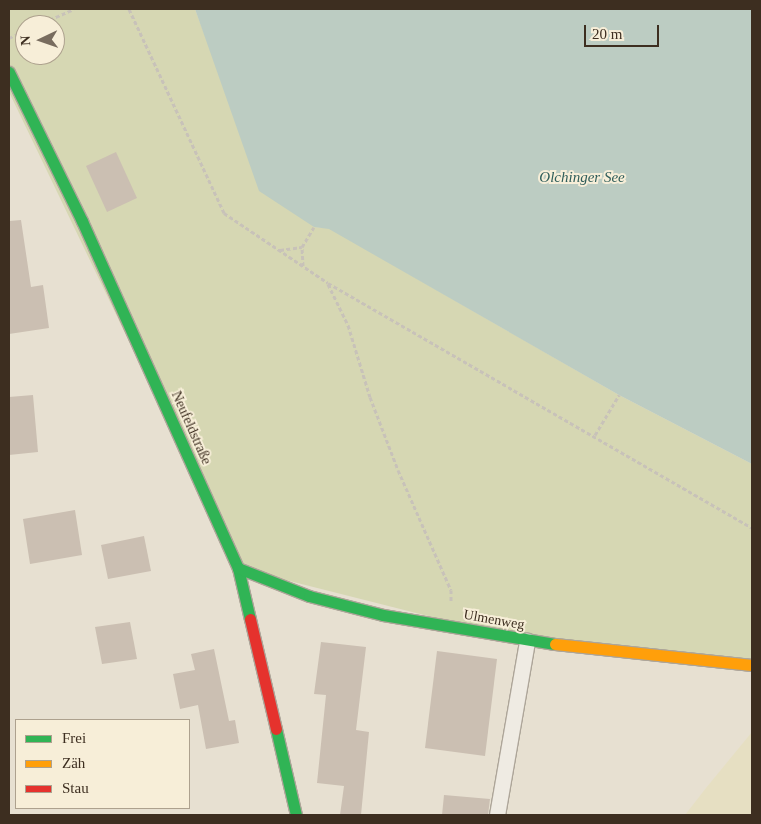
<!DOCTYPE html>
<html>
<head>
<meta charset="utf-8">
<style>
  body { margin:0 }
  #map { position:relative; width:761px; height:824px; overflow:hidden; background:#e7e0d1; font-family:Georgia,serif }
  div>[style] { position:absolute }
  .farmland>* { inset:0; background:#e6dfc2 }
  .green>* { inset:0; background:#d6d7b3 }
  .water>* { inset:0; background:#bcccc2 }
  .building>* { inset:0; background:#cbbfb2 }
  .path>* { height:3px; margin-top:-1.5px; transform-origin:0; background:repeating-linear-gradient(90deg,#c8c2b9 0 4px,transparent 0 6.5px) }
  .roads { filter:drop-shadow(1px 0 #ada599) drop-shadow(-1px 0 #ada599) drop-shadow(0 1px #ada599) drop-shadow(0 -1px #ada599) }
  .lane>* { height:15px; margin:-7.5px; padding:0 7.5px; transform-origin:7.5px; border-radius:7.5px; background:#efebe3 }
  .fast>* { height:11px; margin:-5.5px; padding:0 5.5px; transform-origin:5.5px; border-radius:5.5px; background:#30b455 }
  .slow>* { height:11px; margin:-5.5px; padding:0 5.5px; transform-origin:5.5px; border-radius:5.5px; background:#ff9f0a }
  .jam>* { height:11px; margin:-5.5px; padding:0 5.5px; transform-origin:5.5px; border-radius:5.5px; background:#e5322d }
  span { translate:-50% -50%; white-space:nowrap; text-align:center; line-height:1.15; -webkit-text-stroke:4px #f7eed8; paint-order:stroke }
  .street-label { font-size:14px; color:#3d2e20 }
  .water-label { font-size:15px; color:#2f5d5a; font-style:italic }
  .frame { position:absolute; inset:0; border:10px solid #3d2e20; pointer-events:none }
  .legend { position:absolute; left:15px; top:719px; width:175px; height:90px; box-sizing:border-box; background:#f7eed8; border:1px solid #ada18e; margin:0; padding:6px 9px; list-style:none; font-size:15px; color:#3d2e20 }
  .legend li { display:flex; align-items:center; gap:10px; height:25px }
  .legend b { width:25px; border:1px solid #ada18e }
  .north { position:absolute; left:15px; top:15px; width:50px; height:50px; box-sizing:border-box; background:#f7eed8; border:1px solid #ada18e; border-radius:50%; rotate:267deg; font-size:14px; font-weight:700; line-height:20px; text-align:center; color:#3d2e20 }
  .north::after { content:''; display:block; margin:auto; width:18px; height:22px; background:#786c5e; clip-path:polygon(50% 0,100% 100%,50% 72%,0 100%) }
  .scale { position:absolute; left:584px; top:25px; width:75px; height:22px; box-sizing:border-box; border:2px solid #3d2e20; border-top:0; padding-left:6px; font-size:15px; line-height:18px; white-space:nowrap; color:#3d2e20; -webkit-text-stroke:4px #f7eed8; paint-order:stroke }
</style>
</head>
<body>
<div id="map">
  <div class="farmland">
    <i style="clip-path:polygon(752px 732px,752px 815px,685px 815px,706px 788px)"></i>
  </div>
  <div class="green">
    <i style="clip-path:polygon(evenodd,9px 9px,195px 9px,225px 89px,314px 227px,329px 228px,619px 395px,752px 464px,752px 665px,527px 641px,238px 568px,9px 92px,9px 9px,25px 25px,55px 25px,55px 55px,25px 55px,25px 25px)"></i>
  </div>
  <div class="water">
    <i style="clip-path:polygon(195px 9px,752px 9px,752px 464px,619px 395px,329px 229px,314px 227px,259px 191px)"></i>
  </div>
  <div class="building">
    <i style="clip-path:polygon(116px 152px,137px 198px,107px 212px,86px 166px)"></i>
    <i style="clip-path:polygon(21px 220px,31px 287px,43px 285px,49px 328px,9px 334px,9px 221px)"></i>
    <i style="clip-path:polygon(33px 395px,38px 452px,9px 455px,9px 397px)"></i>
    <i style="clip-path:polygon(75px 510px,82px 555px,30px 564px,23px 519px)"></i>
    <i style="clip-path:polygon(144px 536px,151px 571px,108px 579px,101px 545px)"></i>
    <i style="clip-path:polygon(130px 622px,137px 659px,102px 664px,95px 627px)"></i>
    <i style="clip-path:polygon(321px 642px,366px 647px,356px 730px,369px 732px,361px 815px,340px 815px,344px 786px,317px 783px,326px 695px,314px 694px)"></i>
    <i style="clip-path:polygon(214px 649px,229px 721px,235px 720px,239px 743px,206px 749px,198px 705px,180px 709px,173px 674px,195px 670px,191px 654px)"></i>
    <i style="clip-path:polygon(437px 651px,497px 659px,485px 756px,425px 748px)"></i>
    <i style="clip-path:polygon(444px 795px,490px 799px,488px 815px,442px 815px)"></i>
  </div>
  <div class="path">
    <i style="left:129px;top:9px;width:225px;rotate:65deg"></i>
    <i style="left:224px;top:213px;width:125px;rotate:33.9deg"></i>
    <i style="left:328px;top:283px;width:490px;rotate:30deg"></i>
    <i style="left:38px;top:25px;width:39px;rotate:-24deg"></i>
    <i style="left:9px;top:38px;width:17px;rotate:-24deg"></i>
    <i style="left:280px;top:250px;width:22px;rotate:-8deg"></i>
    <i style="left:303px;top:266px;width:19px;rotate:-93deg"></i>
    <i style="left:302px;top:247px;width:23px;rotate:-59deg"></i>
    <i style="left:328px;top:284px;width:46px;rotate:64deg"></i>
    <i style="left:348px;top:325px;width:75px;rotate:73deg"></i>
    <i style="left:370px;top:397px;width:78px;rotate:69deg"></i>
    <i style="left:398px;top:470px;width:131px;rotate:66.2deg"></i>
    <i style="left:451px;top:590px;width:11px;rotate:90deg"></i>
    <i style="left:595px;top:435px;width:47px;rotate:-59deg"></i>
  </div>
  <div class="roads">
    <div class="lane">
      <i style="left:497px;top:815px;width:177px;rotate:-80.2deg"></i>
    </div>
    <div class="fast">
      <i style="left:9px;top:72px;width:166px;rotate:63.9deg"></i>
      <i style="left:82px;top:221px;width:380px;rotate:65.8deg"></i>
      <i style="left:238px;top:568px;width:52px;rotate:76.8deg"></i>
      <i style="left:238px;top:568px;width:76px;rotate:21.5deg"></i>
      <i style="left:309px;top:596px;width:76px;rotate:14.4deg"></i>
      <i style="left:383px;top:615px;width:174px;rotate:9.6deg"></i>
      <i style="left:276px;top:729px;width:88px;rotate:76.9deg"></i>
    </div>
    <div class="slow">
      <i style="left:555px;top:644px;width:198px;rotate:6.1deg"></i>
    </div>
    <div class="jam">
      <i style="left:250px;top:619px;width:113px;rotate:76.7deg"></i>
    </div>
  </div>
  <div class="street-label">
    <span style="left:191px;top:428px;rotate:66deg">Neufeldstraße</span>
    <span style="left:494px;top:620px;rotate:10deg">Ulmenweg</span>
  </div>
  <div class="water-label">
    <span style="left:582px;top:178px">Olchinger See</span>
  </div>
  <div class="frame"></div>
  <ul class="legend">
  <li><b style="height:6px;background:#30b455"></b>Frei</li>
  <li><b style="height:6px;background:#ff9f0a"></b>Zäh</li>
  <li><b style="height:6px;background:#e5322d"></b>Stau</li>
  </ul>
  <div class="north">N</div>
  <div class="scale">20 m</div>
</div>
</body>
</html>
